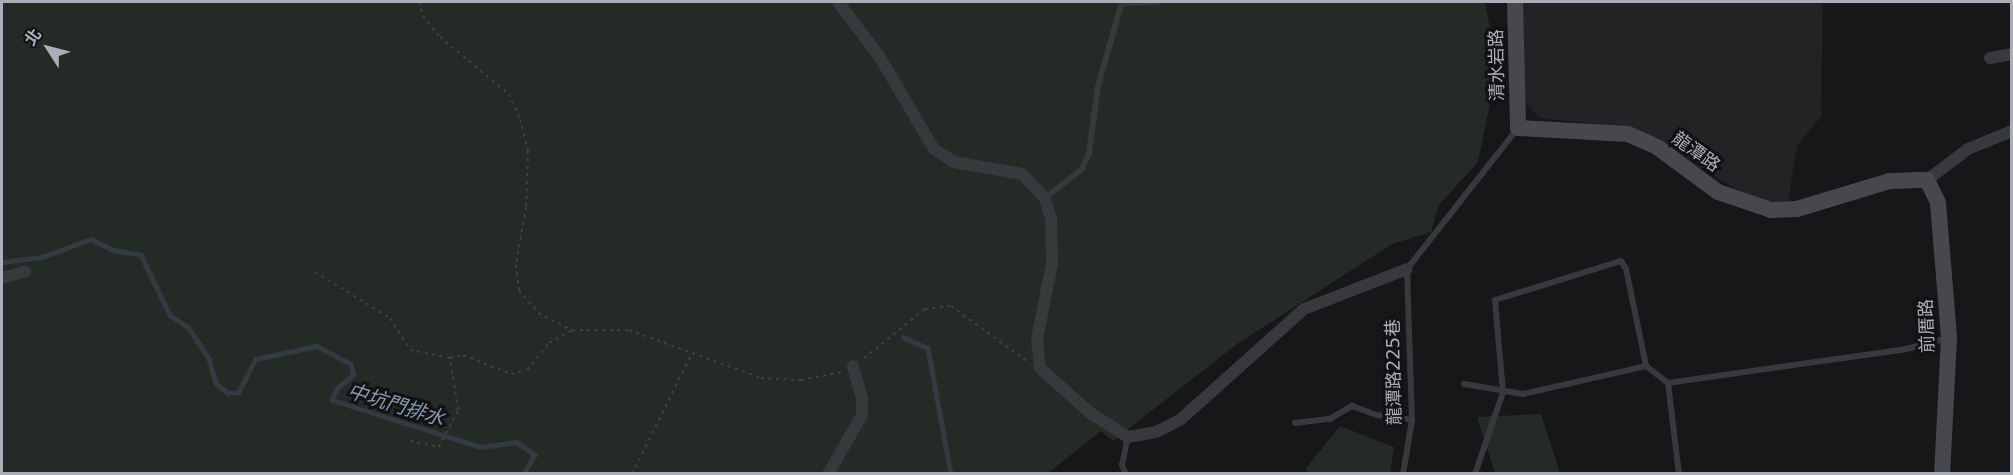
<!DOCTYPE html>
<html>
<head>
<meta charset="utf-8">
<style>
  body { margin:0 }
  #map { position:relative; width:2013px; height:475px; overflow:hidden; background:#171719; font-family:"DejaVu Sans","Noto Sans TC",sans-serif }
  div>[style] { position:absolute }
  .built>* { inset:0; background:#232326 }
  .green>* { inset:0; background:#242a25 }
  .stream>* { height:4.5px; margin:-2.25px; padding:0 2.25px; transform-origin:2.25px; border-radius:2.25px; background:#333b42 }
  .path>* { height:2px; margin-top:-1px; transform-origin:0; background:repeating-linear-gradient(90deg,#3f4044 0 3px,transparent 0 7.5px) }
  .lane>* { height:6px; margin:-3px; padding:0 3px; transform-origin:3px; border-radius:3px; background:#38393d }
  .street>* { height:12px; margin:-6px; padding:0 6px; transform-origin:6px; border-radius:6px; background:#38393d }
  .secondary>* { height:16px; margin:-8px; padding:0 8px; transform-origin:8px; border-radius:8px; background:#47484d }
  span { translate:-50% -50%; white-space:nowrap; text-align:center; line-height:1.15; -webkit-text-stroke:6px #121214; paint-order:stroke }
  .street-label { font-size:18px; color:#abaeb7 }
  .water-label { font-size:20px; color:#859aaf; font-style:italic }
  .frame { position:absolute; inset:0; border:3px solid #abaeb7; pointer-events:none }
  .north { position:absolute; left:18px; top:18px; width:60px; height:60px; -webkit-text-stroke:4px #121214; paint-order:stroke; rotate:306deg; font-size:16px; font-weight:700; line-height:24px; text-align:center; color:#abaeb7 }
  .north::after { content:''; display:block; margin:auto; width:21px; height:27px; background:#abaeb7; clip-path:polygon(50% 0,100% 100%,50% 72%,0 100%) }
</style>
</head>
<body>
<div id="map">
  <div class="built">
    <i style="clip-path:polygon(1522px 2px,1823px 2px,1821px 117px,1797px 146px,1788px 203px,1756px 201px,1633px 128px,1540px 118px,1524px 103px)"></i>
  </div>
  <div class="green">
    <i style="clip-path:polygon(2px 2px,1485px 2px,1499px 75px,1489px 93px,1491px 99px,1478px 162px,1439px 205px,1431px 232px,1392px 244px,1237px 344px,1113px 441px,1101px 431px,1048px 473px,2px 474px)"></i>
    <i style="clip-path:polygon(1541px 414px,1560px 473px,1495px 473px,1477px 417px)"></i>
    <i style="clip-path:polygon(1340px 426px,1394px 447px,1390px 473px,1308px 473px,1306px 468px)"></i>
  </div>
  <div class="stream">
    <i style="left:2px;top:262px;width:40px;rotate:-7.1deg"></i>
    <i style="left:42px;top:257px;width:52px;rotate:-20.2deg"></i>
    <i style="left:91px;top:239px;width:25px;rotate:26deg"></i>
    <i style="left:114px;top:250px;width:27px;rotate:10deg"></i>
    <i style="left:141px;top:255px;width:67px;rotate:64.2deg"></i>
    <i style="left:170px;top:315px;width:23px;rotate:34deg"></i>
    <i style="left:189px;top:328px;width:37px;rotate:57deg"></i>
    <i style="left:209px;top:359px;width:25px;rotate:74deg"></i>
    <i style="left:216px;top:383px;width:16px;rotate:40deg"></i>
    <i style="left:228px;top:393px;width:10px"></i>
    <i style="left:238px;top:393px;width:38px;rotate:-63deg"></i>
    <i style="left:255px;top:359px;width:63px;rotate:-11.8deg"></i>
    <i style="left:317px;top:346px;width:38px;rotate:28deg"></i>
    <i style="left:351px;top:364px;width:11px;rotate:75deg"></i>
    <i style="left:354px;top:375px;width:22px;rotate:141deg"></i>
    <i style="left:337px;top:389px;width:12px;rotate:114deg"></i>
    <i style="left:332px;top:400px;width:156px;rotate:17.5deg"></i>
    <i style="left:481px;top:447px;width:36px;rotate:-8deg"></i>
    <i style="left:517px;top:442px;width:22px;rotate:36deg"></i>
    <i style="left:535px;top:455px;width:22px;rotate:120deg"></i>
    <i style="left:903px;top:337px;width:27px;rotate:24deg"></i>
    <i style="left:928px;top:348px;width:128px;rotate:79.7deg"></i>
  </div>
  <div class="path">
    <i style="left:419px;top:2px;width:15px;rotate:74deg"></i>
    <i style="left:423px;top:16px;width:27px;rotate:51deg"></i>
    <i style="left:440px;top:37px;width:89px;rotate:39.6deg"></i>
    <i style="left:509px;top:94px;width:27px;rotate:66deg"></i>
    <i style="left:520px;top:119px;width:33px;rotate:76deg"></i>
    <i style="left:528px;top:151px;width:56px;rotate:92deg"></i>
    <i style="left:526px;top:207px;width:59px;rotate:99.8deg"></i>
    <i style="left:516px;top:265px;width:25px;rotate:83deg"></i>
    <i style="left:519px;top:290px;width:30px;rotate:50deg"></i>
    <i style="left:538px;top:313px;width:38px;rotate:27deg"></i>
    <i style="left:572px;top:330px;width:57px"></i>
    <i style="left:629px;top:330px;width:140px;rotate:20deg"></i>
    <i style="left:761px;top:378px;width:40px;rotate:2.9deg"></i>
    <i style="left:801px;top:380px;width:42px;rotate:-11deg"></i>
    <i style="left:315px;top:272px;width:88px;rotate:31.5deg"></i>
    <i style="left:390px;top:318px;width:38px;rotate:58deg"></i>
    <i style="left:410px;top:350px;width:41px;rotate:11.3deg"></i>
    <i style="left:450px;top:358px;width:13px;rotate:-13deg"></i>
    <i style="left:463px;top:355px;width:52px;rotate:21.6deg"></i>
    <i style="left:511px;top:374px;width:16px;rotate:-14deg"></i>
    <i style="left:527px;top:370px;width:35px;rotate:-51deg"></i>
    <i style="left:549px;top:343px;width:26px;rotate:-29deg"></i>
    <i style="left:864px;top:358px;width:78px;rotate:-38.8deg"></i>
    <i style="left:925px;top:309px;width:26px;rotate:-7deg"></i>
    <i style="left:951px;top:306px;width:94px;rotate:35.9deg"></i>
    <i style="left:410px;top:441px;width:30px;rotate:12deg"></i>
    <i style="left:439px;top:447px;width:42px;rotate:-62.8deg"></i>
    <i style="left:458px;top:410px;width:53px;rotate:-98.7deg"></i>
    <i style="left:632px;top:474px;width:133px;rotate:-63.6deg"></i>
  </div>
  <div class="lane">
    <i style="left:1123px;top:3px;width:35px;rotate:-2deg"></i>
    <i style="left:1045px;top:198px;width:47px;rotate:-38.1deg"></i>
    <i style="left:1082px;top:169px;width:17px;rotate:-66deg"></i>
    <i style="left:1089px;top:153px;width:68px;rotate:-82.3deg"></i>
    <i style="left:1098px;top:86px;width:87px;rotate:-74.1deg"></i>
    <i style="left:1646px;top:366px;width:28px;rotate:38deg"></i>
    <i style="left:1668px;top:383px;width:92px;rotate:83.1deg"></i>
    <i style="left:1668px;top:383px;width:240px;rotate:-8.1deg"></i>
    <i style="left:1906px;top:349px;width:43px;rotate:-14.7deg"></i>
    <i style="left:1464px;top:384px;width:60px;rotate:9.6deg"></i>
    <i style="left:1523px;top:394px;width:126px;rotate:-12.8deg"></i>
    <i style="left:1295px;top:423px;width:35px;rotate:-7deg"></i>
    <i style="left:1330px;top:419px;width:26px;rotate:-31deg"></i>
    <i style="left:1352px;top:406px;width:27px;rotate:20deg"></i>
    <i style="left:1377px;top:415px;width:35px;rotate:8deg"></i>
    <i style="left:1126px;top:474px;width:10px;rotate:-114deg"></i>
    <i style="left:1122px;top:465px;width:29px;rotate:-78deg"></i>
    <i style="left:1403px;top:474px;width:55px;rotate:-80.5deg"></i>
    <i style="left:1412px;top:420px;width:151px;rotate:-91.9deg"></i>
    <i style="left:1407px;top:269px;width:178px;rotate:-51.8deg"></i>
    <i style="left:1475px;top:474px;width:87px;rotate:-71.1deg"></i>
    <i style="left:1503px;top:392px;width:92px;rotate:-95deg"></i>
    <i style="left:1495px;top:300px;width:132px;rotate:-17.2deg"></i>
    <i style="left:1621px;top:261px;width:9px;rotate:58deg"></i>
    <i style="left:1626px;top:269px;width:99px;rotate:78.3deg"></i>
  </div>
  <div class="street">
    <i style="left:838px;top:2px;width:68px;rotate:52.8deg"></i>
    <i style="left:879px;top:56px;width:108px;rotate:59.4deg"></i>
    <i style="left:934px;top:149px;width:24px;rotate:33deg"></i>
    <i style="left:954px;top:162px;width:69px;rotate:10deg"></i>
    <i style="left:1022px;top:174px;width:33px;rotate:46deg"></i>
    <i style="left:1045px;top:198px;width:22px;rotate:74deg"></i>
    <i style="left:1051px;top:219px;width:44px;rotate:88.7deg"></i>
    <i style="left:1052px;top:263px;width:77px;rotate:101.2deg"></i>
    <i style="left:1037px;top:339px;width:29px;rotate:84deg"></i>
    <i style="left:1040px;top:368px;width:66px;rotate:41.9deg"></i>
    <i style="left:1089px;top:412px;width:46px;rotate:32.7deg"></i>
    <i style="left:1128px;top:437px;width:28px;rotate:-10deg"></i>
    <i style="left:1156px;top:432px;width:28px;rotate:-27deg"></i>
    <i style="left:1181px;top:419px;width:165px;rotate:-41.8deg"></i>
    <i style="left:1304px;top:309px;width:110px;rotate:-21.2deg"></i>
    <i style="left:1990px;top:58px;width:22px;rotate:-10deg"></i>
    <i style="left:1927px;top:180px;width:51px;rotate:-37.1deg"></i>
    <i style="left:1968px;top:149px;width:48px;rotate:-22.2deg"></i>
    <i style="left:2px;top:278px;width:24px;rotate:-15deg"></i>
    <i style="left:828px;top:474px;width:68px;rotate:-60deg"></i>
    <i style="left:862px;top:415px;width:17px;rotate:-90deg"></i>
    <i style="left:862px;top:398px;width:33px;rotate:-106deg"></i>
  </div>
  <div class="secondary">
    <i style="left:1515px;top:2px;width:126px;rotate:88.6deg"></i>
    <i style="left:1518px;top:128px;width:110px;rotate:3.1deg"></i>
    <i style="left:1628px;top:134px;width:32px;rotate:24deg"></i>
    <i style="left:1657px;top:147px;width:76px;rotate:36.4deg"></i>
    <i style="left:1718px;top:192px;width:56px;rotate:18.8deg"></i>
    <i style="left:1771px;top:210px;width:26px;rotate:-2deg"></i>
    <i style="left:1797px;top:209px;width:97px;rotate:-16.8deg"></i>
    <i style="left:1890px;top:181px;width:37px;rotate:-2deg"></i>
    <i style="left:1927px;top:180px;width:25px;rotate:64deg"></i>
    <i style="left:1938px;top:203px;width:135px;rotate:85.3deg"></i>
    <i style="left:1949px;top:338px;width:136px;rotate:92.9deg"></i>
  </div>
  <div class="street-label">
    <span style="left:1497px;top:65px;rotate:-91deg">清水岩路</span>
    <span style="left:1696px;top:152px;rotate:36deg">龍潭路</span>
    <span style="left:1927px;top:326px;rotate:-92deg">前厝路</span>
    <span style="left:1394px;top:372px;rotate:-91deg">龍潭路225巷</span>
  </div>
  <div class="water-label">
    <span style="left:396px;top:405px;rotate:17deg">中坑門排水</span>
  </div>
  <div class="frame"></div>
  <div class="north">北</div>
</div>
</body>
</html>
